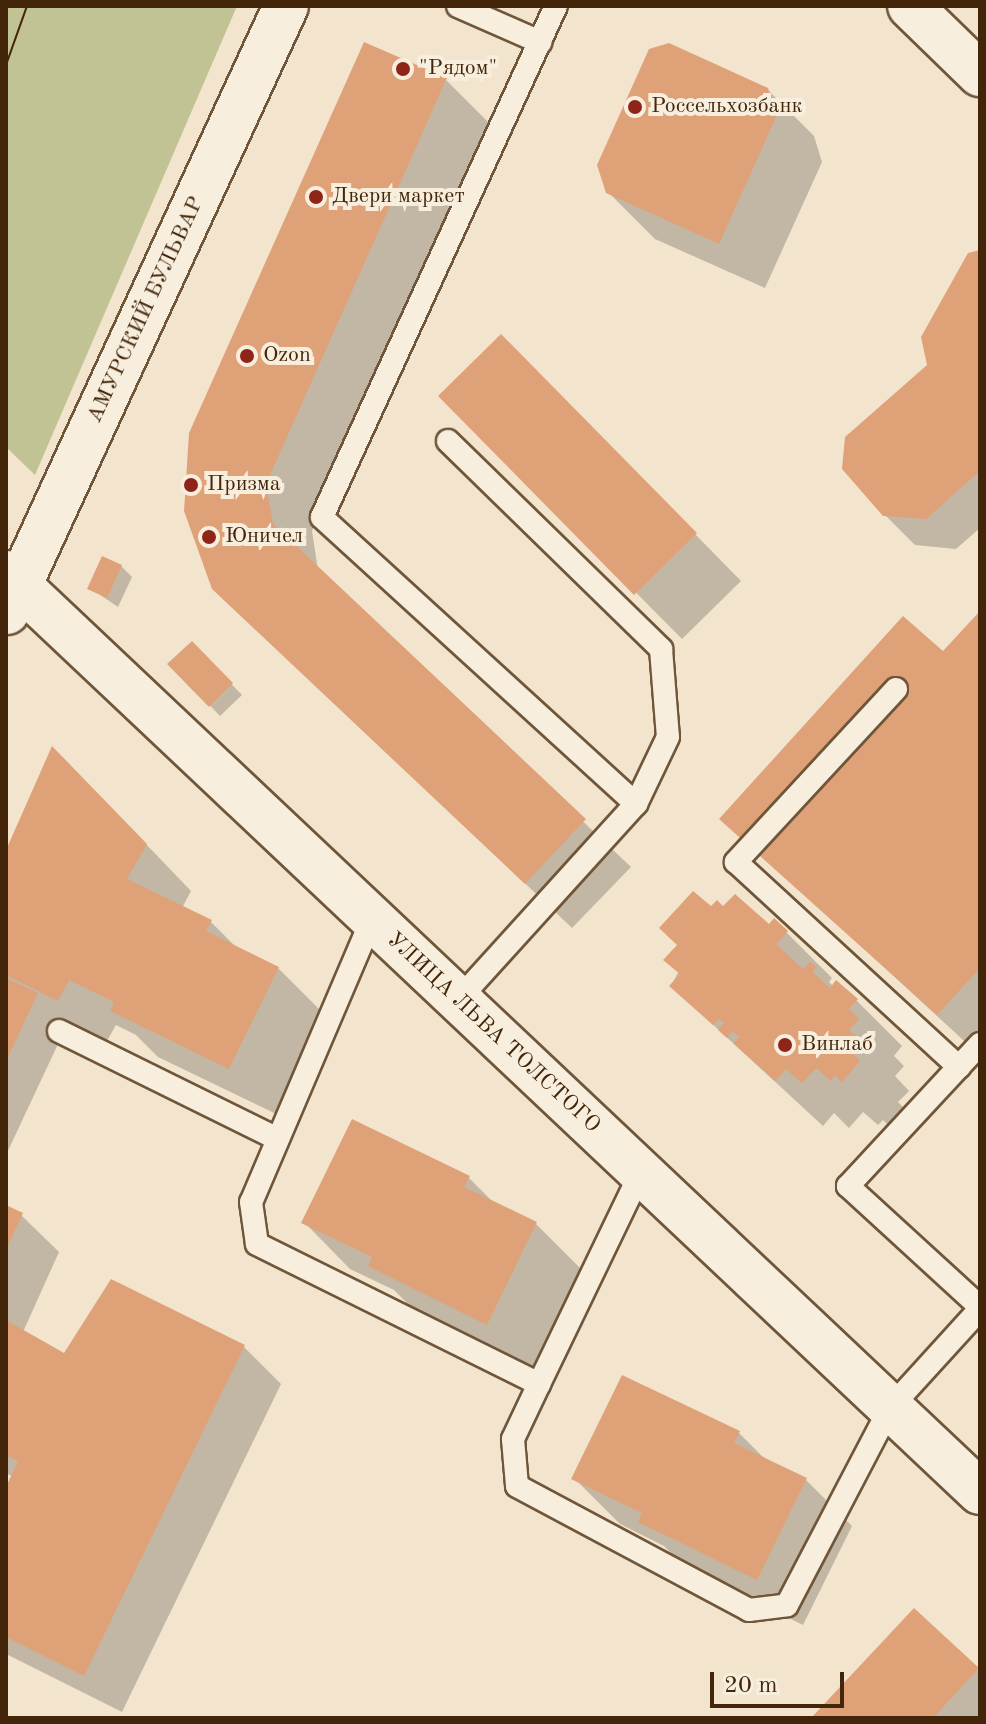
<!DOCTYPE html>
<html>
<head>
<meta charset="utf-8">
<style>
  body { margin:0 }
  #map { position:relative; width:986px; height:1724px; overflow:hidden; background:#f3e5cd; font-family:"Old Standard TT",serif }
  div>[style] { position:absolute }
  .green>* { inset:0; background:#c1c394 }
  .shadow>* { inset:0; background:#0003 }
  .building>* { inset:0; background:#dfa178 }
  .roads { filter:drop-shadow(2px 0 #6f563a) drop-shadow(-2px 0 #6f563a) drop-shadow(0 2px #6f563a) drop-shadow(0 -2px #6f563a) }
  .lane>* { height:22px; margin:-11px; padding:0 11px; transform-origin:11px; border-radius:11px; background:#f7eede }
  .street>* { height:44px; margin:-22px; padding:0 22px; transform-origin:22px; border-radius:22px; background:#f7eede }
  .secondary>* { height:44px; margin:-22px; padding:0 22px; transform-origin:22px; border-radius:22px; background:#f7eede }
  .tram>* { height:2px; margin:-1px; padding:0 1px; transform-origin:1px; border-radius:1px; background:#432609 }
  .dots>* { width:22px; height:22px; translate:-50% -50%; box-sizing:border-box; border:4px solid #f7eede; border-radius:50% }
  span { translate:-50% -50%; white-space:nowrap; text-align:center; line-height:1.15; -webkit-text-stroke:8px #f7eede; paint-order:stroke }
  .poi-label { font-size:22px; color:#432609 }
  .left { translate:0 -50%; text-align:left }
  .street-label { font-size:22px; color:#432609 }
  .frame { position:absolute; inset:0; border:8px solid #432609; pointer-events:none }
  .scale { position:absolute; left:710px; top:1672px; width:134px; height:36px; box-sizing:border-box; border:4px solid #432609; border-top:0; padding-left:10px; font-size:24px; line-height:28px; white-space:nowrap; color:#432609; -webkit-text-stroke:6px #f7eede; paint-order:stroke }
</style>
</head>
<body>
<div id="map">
  <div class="green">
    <i style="clip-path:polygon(6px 6px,237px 6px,35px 475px,6px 447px)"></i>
  </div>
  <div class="shadow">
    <i style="clip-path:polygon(446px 80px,492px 126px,312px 531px,318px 570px,631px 867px,572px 928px,214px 588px)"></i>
    <i style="clip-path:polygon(767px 89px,814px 136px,822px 162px,765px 288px,655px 239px,608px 192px)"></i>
    <i style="clip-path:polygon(980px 252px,980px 528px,956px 549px,915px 545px,884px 514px,929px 365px)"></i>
    <i style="clip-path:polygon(547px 383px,741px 581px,682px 639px,441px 396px)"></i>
    <i style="clip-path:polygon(121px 566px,132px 577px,118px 607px,90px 588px)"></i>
    <i style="clip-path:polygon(980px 614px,980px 1046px,975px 1051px,722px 818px,943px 654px)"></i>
    <i style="clip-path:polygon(192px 643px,242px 695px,220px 716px,170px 664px)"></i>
    <i style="clip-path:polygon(98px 794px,191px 891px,182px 908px,211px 922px,237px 948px,278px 968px,324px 1014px,276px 1114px,158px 1057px,136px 1035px,116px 1025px,104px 1046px,66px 1027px,6px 1155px,6px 855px)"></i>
    <i style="clip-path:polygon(711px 909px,724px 909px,786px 932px,832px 978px,829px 982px,834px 987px,856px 1000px,902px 1046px,894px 1056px,904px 1066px,895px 1076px,909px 1091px,898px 1102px,905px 1109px,889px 1126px,883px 1120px,878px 1125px,863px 1112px,849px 1128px,834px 1113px,823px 1126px,671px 986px)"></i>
    <i style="clip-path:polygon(469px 1178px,494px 1203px,536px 1224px,582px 1270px,533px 1369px,416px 1312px,394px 1290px,350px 1269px,304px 1222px)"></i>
    <i style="clip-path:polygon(6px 1208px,21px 1215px,59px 1252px,23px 1332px,65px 1355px,244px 1347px,281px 1384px,122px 1712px,6px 1654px,6px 1491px,13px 1477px,6px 1473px)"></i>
    <i style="clip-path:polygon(739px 1433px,766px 1460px,806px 1480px,852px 1526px,803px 1625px,686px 1568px,664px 1546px,620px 1524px,574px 1478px)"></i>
    <i style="clip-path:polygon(914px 1610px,980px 1672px,980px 1718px,814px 1718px)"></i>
  </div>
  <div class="building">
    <i style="clip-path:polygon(364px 42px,447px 78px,266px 484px,273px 524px,586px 819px,525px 884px,212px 589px,184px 511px,189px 433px)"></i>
    <i style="clip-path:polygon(669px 43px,768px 88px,777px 115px,719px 244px,606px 193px,597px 165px,649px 49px)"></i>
    <i style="clip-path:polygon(980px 250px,980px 471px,926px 519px,883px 516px,842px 469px,845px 437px,927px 365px,921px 337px,968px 253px)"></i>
    <i style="clip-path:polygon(501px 334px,697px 533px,634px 595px,438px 396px)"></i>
    <i style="clip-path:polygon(102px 556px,122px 565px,107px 598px,87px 589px)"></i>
    <i style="clip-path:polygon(980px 611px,980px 968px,937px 1015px,719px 819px,903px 616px,943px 651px)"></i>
    <i style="clip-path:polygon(192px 641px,233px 683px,209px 707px,167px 664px)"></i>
    <i style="clip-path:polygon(52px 746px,147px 844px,127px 879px,212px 920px,206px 931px,279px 967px,229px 1069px,110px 1011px,114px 1002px,69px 980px,58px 1001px,6px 975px,6px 850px)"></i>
    <i style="clip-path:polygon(693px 891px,711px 906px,717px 900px,723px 906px,735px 894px,769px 924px,774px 918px,788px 931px,776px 944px,803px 969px,810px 962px,816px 967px,812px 972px,830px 988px,836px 980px,858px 999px,849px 1009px,859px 1019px,849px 1030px,864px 1043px,854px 1055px,860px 1061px,842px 1082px,835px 1075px,831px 1081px,816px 1068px,802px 1083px,786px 1069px,775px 1081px,733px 1043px,739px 1037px,732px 1031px,727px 1038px,718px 1030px,724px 1023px,719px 1019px,713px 1025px,669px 986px,680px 974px,663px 960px,677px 945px,659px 928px)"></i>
    <i style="clip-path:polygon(6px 978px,38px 993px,6px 1061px)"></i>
    <i style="clip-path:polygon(352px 1119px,470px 1176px,464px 1187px,537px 1222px,487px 1325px,368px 1266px,372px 1257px,301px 1223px)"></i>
    <i style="clip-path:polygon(6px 1205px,23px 1213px,6px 1250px)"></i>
    <i style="clip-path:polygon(111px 1279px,245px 1345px,84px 1676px,6px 1637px,6px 1487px,18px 1461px,6px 1455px,6px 1320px,64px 1353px)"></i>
    <i style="clip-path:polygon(622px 1375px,740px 1431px,734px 1443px,807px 1478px,757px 1580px,638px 1522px,642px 1513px,571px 1479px)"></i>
    <i style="clip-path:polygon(914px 1608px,979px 1668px,933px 1718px,811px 1718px)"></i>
  </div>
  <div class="roads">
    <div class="lane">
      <i style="left:458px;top:6px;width:90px;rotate:23.7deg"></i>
      <i style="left:448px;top:441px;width:298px;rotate:44.3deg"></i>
      <i style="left:661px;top:649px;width:88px;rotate:85.5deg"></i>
      <i style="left:668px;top:737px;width:74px;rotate:115.5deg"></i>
      <i style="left:896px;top:689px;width:236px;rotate:132.8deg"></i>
      <i style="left:736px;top:862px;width:303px;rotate:42.6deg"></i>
      <i style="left:372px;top:919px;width:308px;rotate:113.1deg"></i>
      <i style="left:251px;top:1202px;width:42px;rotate:81.9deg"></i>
      <i style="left:257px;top:1244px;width:315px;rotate:26.4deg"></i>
      <i style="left:539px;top:1384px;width:61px;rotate:115.3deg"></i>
      <i style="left:513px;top:1439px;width:47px;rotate:85.1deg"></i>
      <i style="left:517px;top:1486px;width:263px;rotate:28.1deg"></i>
      <i style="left:749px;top:1610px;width:38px;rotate:-7deg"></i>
      <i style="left:787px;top:1605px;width:222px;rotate:-62.4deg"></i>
      <i style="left:890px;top:1408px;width:134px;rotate:-47.7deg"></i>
      <i style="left:458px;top:1000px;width:265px;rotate:-47.8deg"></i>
      <i style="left:636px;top:804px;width:425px;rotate:-137.6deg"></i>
      <i style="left:322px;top:517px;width:562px;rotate:-65.4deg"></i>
      <i style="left:59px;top:1031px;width:244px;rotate:26.3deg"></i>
      <i style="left:980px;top:1044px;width:194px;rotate:132.9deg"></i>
      <i style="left:848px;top:1186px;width:179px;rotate:42.5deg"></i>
      <i style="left:539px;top:1384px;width:235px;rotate:-64.3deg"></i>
    </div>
    <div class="street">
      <i style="left:910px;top:6px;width:98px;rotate:44.2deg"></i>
    </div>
    <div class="secondary">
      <i style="left:6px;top:573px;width:1339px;rotate:43.34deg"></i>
      <i style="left:7px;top:612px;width:667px;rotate:-65.28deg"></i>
    </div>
  </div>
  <div class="tram">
    <i style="left:6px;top:65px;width:63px;rotate:-70.4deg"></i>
  </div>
  <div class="dots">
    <i style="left:403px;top:69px;background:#8f2418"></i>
    <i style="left:635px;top:107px;background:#8f2418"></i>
    <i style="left:316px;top:197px;background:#8f2418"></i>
    <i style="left:247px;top:356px;background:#8f2418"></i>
    <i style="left:191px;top:485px;background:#8f2418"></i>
    <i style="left:209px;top:537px;background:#8f2418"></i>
    <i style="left:785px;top:1045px;background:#8f2418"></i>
  </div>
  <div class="poi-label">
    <span class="left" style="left:419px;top:69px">"Рядом"</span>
    <span class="left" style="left:651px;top:107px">Россельхозбанк</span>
    <span class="left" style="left:332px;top:197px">Двери маркет</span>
    <span class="left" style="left:263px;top:356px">Ozon</span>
    <span class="left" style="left:207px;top:485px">Призма</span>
    <span class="left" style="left:225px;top:537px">Юничел</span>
    <span class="left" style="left:801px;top:1045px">Винлаб</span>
  </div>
  <div class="street-label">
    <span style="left:146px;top:310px;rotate:-65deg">АМУРСКИЙ БУЛЬВАР</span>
    <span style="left:493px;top:1033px;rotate:43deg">УЛИЦА ЛЬВА ТОЛСТОГО</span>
  </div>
  <div class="frame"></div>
  <div class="scale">20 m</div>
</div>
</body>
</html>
